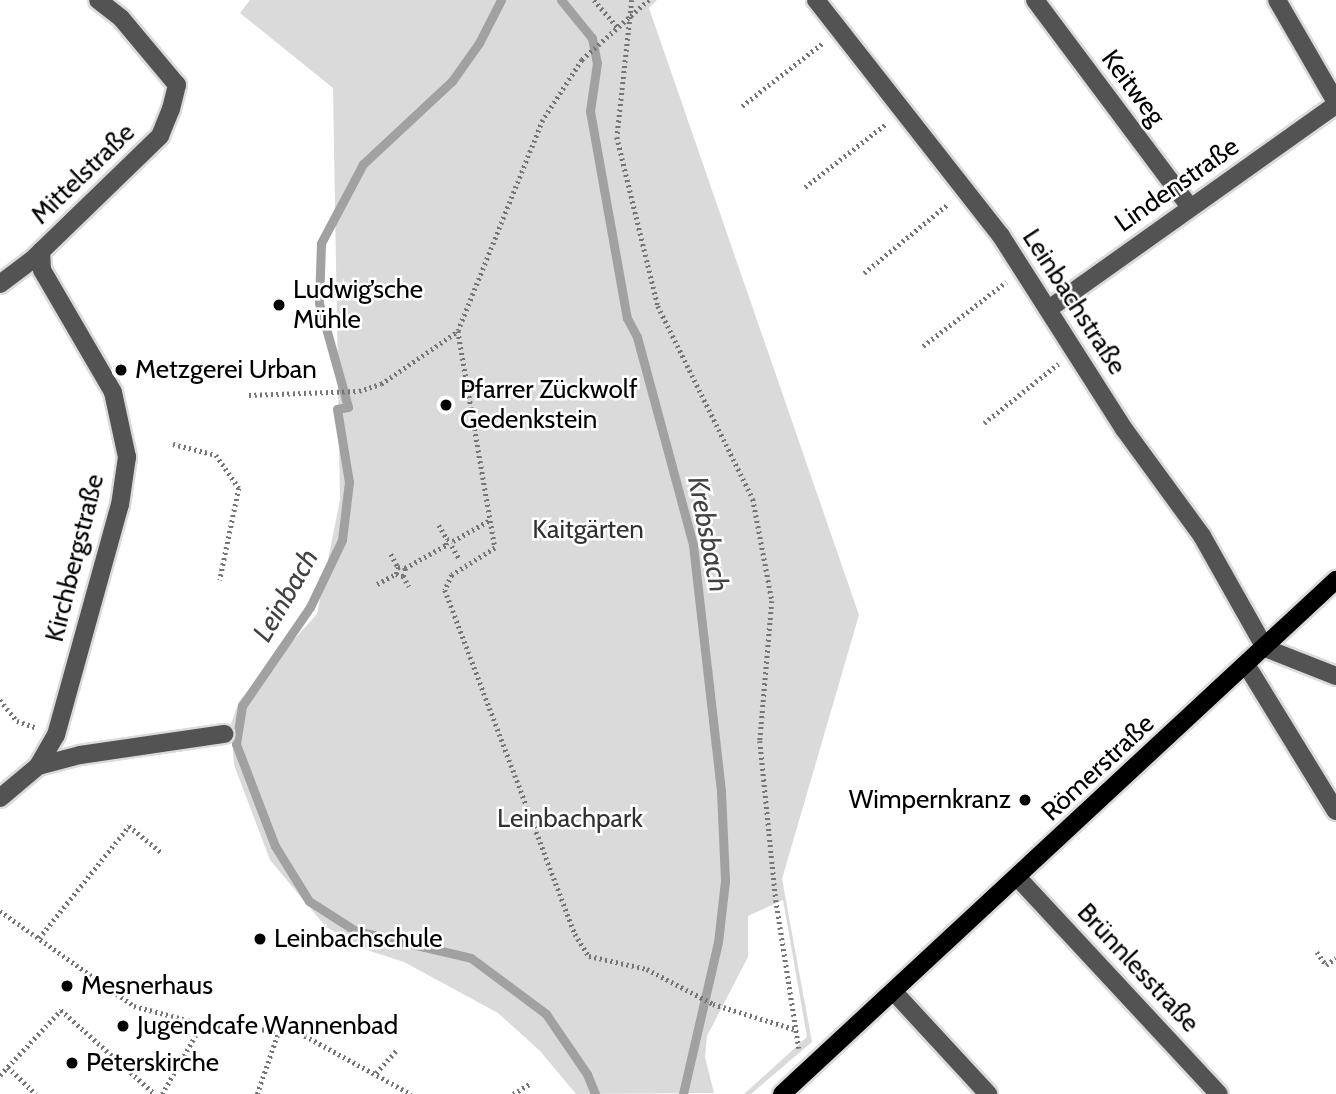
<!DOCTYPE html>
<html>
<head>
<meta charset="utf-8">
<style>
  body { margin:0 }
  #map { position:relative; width:1336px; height:1094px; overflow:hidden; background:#fff; font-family:Cabin,sans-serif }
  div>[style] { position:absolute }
  .green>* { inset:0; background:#dadada }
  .stream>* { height:9px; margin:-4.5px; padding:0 4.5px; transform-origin:4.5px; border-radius:4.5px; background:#a1a1a1 }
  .path>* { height:4.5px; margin-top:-2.25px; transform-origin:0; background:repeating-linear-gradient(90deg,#757575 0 2px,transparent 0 5.5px) }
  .roads { filter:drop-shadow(2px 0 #dbdbdb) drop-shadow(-2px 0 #dbdbdb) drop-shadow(0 2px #dbdbdb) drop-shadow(0 -2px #dbdbdb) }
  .minor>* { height:18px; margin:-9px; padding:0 9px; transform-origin:9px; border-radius:9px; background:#535353 }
  .major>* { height:18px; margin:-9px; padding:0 9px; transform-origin:9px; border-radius:9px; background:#000 }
  .dots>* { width:19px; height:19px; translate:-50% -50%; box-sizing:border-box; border:4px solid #fff; border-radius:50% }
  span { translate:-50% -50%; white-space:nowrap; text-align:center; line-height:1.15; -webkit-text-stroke:5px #fff; paint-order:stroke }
  .street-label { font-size:26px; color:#000 }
  .poi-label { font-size:26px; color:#000 }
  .left { translate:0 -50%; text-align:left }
  .right { translate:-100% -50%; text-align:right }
  .park-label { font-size:26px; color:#313131 }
  .water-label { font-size:28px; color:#424242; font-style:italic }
</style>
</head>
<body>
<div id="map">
  <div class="green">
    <i style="clip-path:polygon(250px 0,657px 0,649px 8px,859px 615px,782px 879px,812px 1042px,751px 1094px,744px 1094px,807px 1037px,783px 900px,748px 916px,748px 957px,707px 1036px,705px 1057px,714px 1093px,576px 1094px,540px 1051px,498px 1013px,404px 962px,370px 951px,326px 927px,270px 860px,234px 765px,231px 724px,239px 701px,317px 614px,340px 500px,333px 88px,240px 13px)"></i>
  </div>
  <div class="stream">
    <i style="left:501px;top:0;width:48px;rotate:117.1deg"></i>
    <i style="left:479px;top:43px;width:47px;rotate:125.4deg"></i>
    <i style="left:452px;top:81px;width:122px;rotate:137deg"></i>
    <i style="left:363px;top:164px;width:89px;rotate:118deg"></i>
    <i style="left:321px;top:243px;width:60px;rotate:91.9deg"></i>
    <i style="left:319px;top:303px;width:108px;rotate:74.4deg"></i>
    <i style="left:348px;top:407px;width:11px;rotate:170deg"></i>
    <i style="left:337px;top:409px;width:74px;rotate:80.7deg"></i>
    <i style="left:349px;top:482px;width:58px;rotate:96.9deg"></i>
    <i style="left:342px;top:540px;width:74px;rotate:115.5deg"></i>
    <i style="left:310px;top:607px;width:120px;rotate:124.5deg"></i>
    <i style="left:242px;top:706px;width:38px;rotate:99deg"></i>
    <i style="left:236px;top:744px;width:109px;rotate:69.1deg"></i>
    <i style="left:275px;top:846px;width:65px;rotate:58.3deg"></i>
    <i style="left:309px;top:901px;width:56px;rotate:32.6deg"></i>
    <i style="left:356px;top:931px;width:118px;rotate:13.2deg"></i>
    <i style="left:471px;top:958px;width:94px;rotate:36.7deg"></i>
    <i style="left:546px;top:1014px;width:73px;rotate:55.7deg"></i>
    <i style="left:587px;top:1074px;width:22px;rotate:68deg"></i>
    <i style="left:561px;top:0;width:49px;rotate:50.8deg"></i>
    <i style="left:592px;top:38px;width:25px;rotate:79deg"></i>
    <i style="left:597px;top:63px;width:49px;rotate:98.3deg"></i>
    <i style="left:590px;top:111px;width:210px;rotate:79.9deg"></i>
    <i style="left:627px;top:318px;width:21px;rotate:62deg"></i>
    <i style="left:637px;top:337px;width:215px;rotate:74.9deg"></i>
    <i style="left:693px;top:545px;width:249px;rotate:83.5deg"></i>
    <i style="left:721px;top:792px;width:89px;rotate:87.4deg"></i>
    <i style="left:725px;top:881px;width:61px;rotate:96.5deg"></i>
    <i style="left:718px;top:942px;width:156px;rotate:103deg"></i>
  </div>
  <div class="path">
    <i style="left:594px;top:0;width:38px;rotate:49deg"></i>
    <i style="left:632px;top:0;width:138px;rotate:96.2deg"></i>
    <i style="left:617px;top:137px;width:174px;rotate:76.4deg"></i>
    <i style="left:658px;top:306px;width:215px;rotate:63.8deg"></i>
    <i style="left:753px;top:499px;width:104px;rotate:79.4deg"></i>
    <i style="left:772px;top:601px;width:141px;rotate:94.9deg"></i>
    <i style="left:760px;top:741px;width:160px;rotate:84.3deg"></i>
    <i style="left:776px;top:900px;width:150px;rotate:81.2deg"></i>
    <i style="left:649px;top:0;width:90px;rotate:138.2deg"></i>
    <i style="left:582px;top:60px;width:72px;rotate:123deg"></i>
    <i style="left:543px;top:120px;width:227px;rotate:111.9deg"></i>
    <i style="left:458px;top:331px;width:220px;rotate:80.3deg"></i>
    <i style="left:495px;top:548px;width:51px;rotate:147.9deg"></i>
    <i style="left:452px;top:575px;width:17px;rotate:115deg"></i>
    <i style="left:445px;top:590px;width:368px;rotate:69.3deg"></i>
    <i style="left:575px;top:934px;width:26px;rotate:58deg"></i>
    <i style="left:589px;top:956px;width:59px;rotate:12.6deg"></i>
    <i style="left:647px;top:969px;width:75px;rotate:27.9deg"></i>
    <i style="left:713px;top:1004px;width:88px;rotate:17.2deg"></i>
    <i style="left:742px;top:106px;width:104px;rotate:-38deg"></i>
    <i style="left:805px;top:187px;width:104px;rotate:-38deg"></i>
    <i style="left:864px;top:273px;width:109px;rotate:-39.4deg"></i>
    <i style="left:923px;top:346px;width:105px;rotate:-37.6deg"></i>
    <i style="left:249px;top:395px;width:110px;rotate:-2.1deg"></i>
    <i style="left:359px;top:391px;width:23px;rotate:-18deg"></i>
    <i style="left:381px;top:384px;width:93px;rotate:-34.5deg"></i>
    <i style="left:984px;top:423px;width:95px;rotate:-38.6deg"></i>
    <i style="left:173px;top:444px;width:44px;rotate:14.3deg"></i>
    <i style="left:216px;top:455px;width:40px;rotate:55.1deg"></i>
    <i style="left:239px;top:488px;width:94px;rotate:101.7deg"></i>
    <i style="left:439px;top:525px;width:16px;rotate:60deg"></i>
    <i style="left:452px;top:546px;width:16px;rotate:60deg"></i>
    <i style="left:391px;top:554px;width:15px;rotate:62deg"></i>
    <i style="left:396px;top:574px;width:7px;rotate:16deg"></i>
    <i style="left:403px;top:576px;width:8px;rotate:-76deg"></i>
    <i style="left:403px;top:576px;width:12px;rotate:59deg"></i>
    <i style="left:377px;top:584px;width:21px;rotate:-28deg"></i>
    <i style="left:396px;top:574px;width:7px;rotate:-74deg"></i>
    <i style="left:398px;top:567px;width:7px;rotate:8deg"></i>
    <i style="left:405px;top:568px;width:47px;rotate:-29.3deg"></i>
    <i style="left:446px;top:545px;width:6px;rotate:-81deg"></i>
    <i style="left:447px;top:539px;width:6px;rotate:18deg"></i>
    <i style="left:453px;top:541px;width:43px;rotate:-29.6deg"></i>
    <i style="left:0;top:700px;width:27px;rotate:51deg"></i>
    <i style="left:17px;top:721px;width:21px;rotate:19deg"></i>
    <i style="left:0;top:911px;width:164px;rotate:35.3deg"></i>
    <i style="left:134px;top:1006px;width:70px;rotate:14.8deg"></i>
    <i style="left:202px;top:1024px;width:98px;rotate:5.2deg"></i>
    <i style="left:300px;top:1033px;width:127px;rotate:28.8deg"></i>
    <i style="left:39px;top:938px;width:144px;rotate:-51.2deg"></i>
    <i style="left:129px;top:826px;width:43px;rotate:39.3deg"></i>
    <i style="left:1317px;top:952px;width:16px;rotate:55deg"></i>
    <i style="left:1326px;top:965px;width:12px;rotate:-35deg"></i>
    <i style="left:8px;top:1067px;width:39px;rotate:44deg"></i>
    <i style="left:376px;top:1073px;width:31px;rotate:-48deg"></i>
    <i style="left:0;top:1075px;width:89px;rotate:-46.8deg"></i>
    <i style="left:61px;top:1010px;width:126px;rotate:41.8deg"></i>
    <i style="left:162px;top:1094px;width:81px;rotate:-60.3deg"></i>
    <i style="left:257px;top:1094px;width:65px;rotate:-71deg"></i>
    <i style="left:513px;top:1094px;width:21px;rotate:-31deg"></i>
  </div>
  <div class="roads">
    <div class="minor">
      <i style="left:816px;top:0;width:300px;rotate:51.9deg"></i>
      <i style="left:1001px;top:236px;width:229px;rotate:57.5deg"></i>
      <i style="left:1124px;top:429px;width:132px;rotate:53.9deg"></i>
      <i style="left:1202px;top:536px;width:129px;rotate:60.6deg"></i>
      <i style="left:1265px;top:648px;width:76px;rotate:21.5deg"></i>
      <i style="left:1035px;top:0;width:259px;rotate:53.2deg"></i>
      <i style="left:1277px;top:0;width:118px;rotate:60deg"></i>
      <i style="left:0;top:284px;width:39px;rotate:-37deg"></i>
      <i style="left:31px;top:261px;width:180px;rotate:-44.1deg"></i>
      <i style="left:160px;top:136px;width:29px;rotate:-68deg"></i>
      <i style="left:171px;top:109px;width:25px;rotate:-76deg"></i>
      <i style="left:177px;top:85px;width:87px;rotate:-129.9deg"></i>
      <i style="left:121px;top:18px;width:29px;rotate:-142deg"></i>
      <i style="left:1050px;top:308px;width:351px;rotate:-35.4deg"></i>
      <i style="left:1247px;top:666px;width:170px;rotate:58.5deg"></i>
      <i style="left:38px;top:766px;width:43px;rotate:-14.7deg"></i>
      <i style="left:80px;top:755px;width:146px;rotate:-8.3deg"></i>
      <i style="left:0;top:798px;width:50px;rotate:-40.1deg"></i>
      <i style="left:38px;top:766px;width:36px;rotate:-60deg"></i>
      <i style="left:56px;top:735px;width:239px;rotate:-74.5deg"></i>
      <i style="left:120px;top:505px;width:49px;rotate:-81.7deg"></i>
      <i style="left:127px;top:457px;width:66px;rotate:-102.2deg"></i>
      <i style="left:113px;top:392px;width:141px;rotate:-120.2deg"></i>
      <i style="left:42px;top:270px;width:19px;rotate:-93deg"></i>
      <i style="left:1018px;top:878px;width:295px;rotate:47.1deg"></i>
      <i style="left:894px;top:992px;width:139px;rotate:47.3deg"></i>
    </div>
    <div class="major">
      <i style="left:782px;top:1094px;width:756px;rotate:-42.86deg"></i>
    </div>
  </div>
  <div class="dots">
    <i style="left:279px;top:305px;background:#000"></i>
    <i style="left:121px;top:370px;background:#000"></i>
    <i style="left:446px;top:405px;background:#000"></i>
    <i style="left:1025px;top:800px;background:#000"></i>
    <i style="left:260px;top:939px;background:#000"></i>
    <i style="left:67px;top:986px;background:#000"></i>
    <i style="left:123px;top:1026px;background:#000"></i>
    <i style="left:72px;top:1063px;background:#000"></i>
  </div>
  <div class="street-label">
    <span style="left:1133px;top:88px;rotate:53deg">Keitweg</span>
    <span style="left:83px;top:174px;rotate:-44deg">Mittelstraße</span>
    <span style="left:1177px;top:185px;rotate:-35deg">Lindenstraße</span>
    <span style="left:1074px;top:302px;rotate:57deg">Leinbachstraße</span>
    <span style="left:75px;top:558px;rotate:-76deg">Kirchbergstraße</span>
    <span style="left:1098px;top:768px;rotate:-43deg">Römerstraße</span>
    <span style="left:1138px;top:968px;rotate:47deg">Brünnlesstraße</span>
  </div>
  <div class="poi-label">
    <span class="left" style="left:293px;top:305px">Ludwig’sche<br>Mühle</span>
    <span class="left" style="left:135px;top:370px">Metzgerei Urban</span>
    <span class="left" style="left:460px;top:405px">Pfarrer Zückwolf<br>Gedenkstein</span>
    <span class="right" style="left:1011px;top:800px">Wimpernkranz</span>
    <span class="left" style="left:274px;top:939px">Leinbachschule</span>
    <span class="left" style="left:81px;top:986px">Mesnerhaus</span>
    <span class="left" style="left:137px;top:1026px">Jugendcafe Wannenbad</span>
    <span class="left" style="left:86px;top:1063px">Peterskirche</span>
  </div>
  <div class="park-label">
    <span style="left:588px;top:530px">Kaitgärten</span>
    <span style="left:570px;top:819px">Leinbachpark</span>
  </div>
  <div class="water-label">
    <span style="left:709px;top:534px;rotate:79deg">Krebsbach</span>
    <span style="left:285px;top:595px;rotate:-60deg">Leinbach</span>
  </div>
</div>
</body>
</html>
